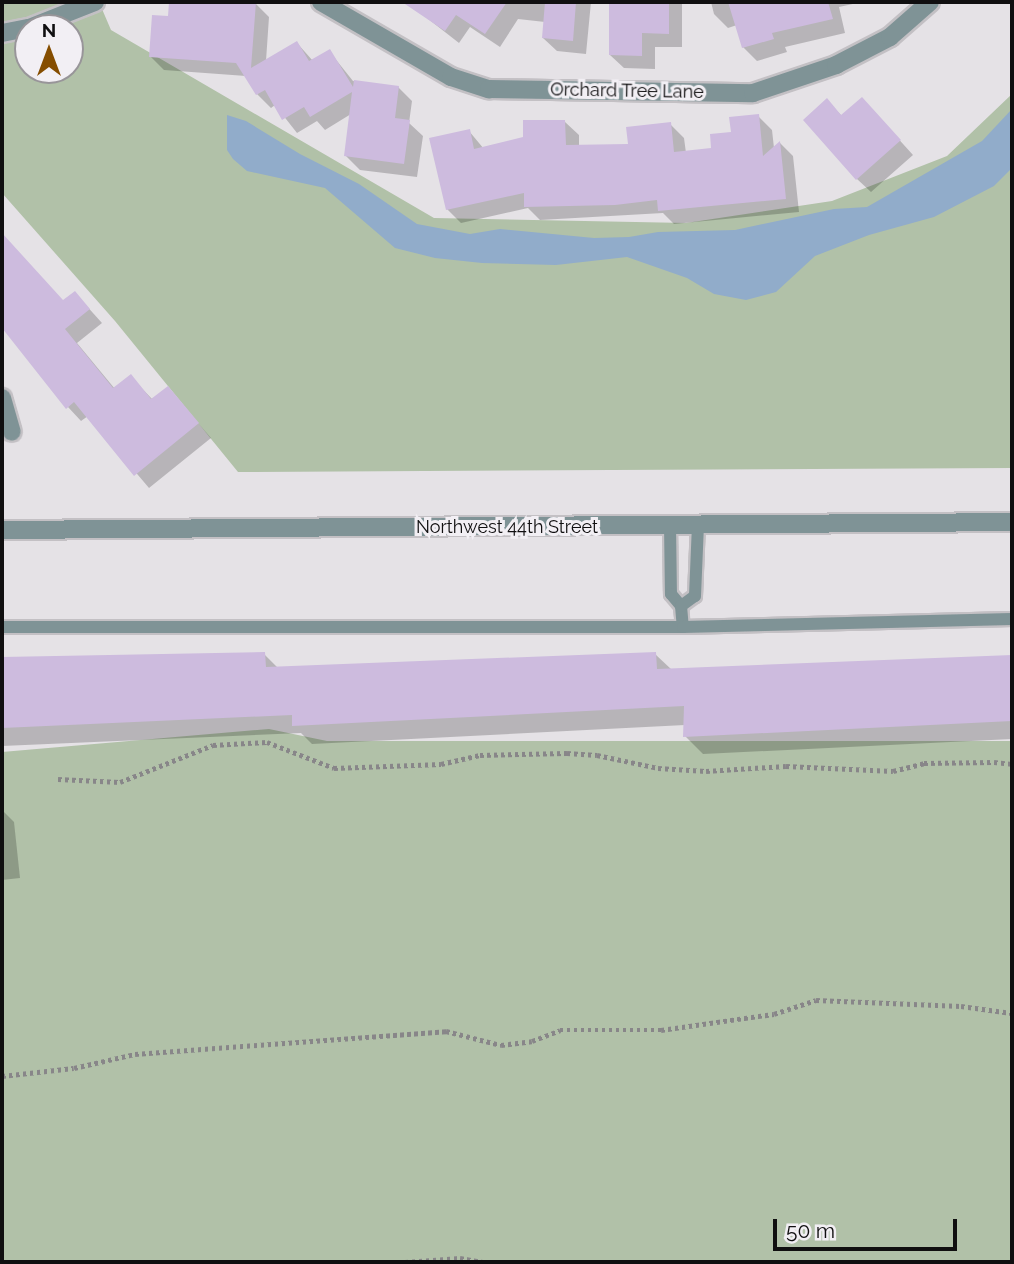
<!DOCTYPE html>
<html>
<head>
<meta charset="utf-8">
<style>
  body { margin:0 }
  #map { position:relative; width:1014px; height:1264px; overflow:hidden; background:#e5e2e6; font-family:Raleway,sans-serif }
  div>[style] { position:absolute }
  .green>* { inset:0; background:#b1c1a8 }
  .water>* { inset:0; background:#91acca }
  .shadow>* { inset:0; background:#0003 }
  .building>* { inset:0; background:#cdbbde }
  .path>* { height:4.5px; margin-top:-2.25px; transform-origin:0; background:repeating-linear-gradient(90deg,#888689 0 3.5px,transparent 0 7px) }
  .roads { filter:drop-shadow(2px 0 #c3c0c4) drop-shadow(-2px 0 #c3c0c4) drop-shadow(0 2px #c3c0c4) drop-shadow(0 -2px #c3c0c4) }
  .service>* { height:12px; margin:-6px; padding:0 6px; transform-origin:6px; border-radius:6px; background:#7f9396 }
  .minor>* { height:18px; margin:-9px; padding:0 9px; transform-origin:9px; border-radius:9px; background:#7f9396 }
  .tertiary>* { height:18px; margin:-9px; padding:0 9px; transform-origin:9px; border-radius:9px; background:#7f9396 }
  span { translate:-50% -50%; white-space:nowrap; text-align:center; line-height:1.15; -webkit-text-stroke:6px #f2eff4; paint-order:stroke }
  .street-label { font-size:18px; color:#100f10 }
  .frame { position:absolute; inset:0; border:4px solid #100f10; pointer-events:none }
  .north { position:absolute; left:14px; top:14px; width:70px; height:70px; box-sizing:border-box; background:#f2eff4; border:2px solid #989599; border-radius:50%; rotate:0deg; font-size:19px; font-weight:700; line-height:28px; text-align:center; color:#100f10 }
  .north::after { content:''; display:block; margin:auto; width:24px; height:32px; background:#854d00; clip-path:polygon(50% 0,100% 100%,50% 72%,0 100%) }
  .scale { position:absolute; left:773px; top:1219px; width:184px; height:32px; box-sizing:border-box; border:4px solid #100f10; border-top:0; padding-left:9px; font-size:21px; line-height:24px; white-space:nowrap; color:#100f10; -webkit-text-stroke:5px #f2eff4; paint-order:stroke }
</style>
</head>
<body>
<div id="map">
  <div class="green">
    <i style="clip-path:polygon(evenodd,2px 2px,99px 2px,111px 30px,434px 218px,686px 223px,832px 201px,947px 156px,1012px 94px,1012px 468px,238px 472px,115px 321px,2px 193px,2px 2px,28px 28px,70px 28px,70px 70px,28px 70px,28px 28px)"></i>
    <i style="clip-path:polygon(269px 729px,327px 741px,1012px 741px,1012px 1262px,2px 1262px,2px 752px)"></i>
  </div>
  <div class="water">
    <i style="clip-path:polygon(1012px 109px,1012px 168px,994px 186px,934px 217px,869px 235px,815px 256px,776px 292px,746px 300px,714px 294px,687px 278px,627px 257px,556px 265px,482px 263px,435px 258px,395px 248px,325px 188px,247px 171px,233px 159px,227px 150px,227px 115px,246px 121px,300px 154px,359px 184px,417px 224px,470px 234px,500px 229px,594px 238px,629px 237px,658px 232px,735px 230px,834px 209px,867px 207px,982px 141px)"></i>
  </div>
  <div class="shadow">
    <i style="clip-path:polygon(171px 2px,255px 3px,269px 17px,266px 61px,297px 43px,313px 61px,329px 51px,353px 81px,398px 87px,412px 101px,409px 123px,423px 136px,417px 177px,360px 170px,346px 156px,351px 114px,325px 130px,317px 121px,297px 133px,275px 105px,271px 108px,257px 94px,246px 76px,164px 70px,150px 56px,170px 18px)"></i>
    <i style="clip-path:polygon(425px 2px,591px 2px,586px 54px,557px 51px,543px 38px,545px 22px,518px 19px,500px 47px,470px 27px,459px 43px,418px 11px)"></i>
    <i style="clip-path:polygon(611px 2px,682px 2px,682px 47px,655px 47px,655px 69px,624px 68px,610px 55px)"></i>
    <i style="clip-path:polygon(711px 2px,862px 2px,839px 7px,845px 33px,785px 47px,787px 52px,757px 61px,743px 47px,737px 25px,728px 28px,714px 14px)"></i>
    <i style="clip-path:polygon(827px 101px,842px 116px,875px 113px,913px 155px,871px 192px,857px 179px)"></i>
    <i style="clip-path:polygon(758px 116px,772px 130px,774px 148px,780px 143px,793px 156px,799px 212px,674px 224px,663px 213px,540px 220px,528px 208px,461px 223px,447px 209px,469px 131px,484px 149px,525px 139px,565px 122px,579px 135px,579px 147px,630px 146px,670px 124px,684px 138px,686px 153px,713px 150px)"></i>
    <i style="clip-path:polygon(2px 236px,63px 302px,75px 293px,102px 323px,77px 343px,115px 389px,131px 377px,153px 400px,168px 388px,211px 438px,149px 488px,88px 416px,81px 421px,68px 407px,2px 326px)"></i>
    <i style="clip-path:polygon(264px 654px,278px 668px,655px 654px,672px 670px,1012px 657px,1012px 739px,703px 754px,685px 736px,685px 725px,312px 744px,301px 733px,2px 746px,2px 659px)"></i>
    <i style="clip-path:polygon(2px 810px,14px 822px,20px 878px,2px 880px)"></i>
  </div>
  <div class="building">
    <i style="clip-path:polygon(169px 2px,256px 2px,251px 68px,297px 41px,309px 61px,330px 49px,353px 87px,354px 80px,399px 86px,395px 118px,410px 120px,404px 164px,344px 156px,352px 92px,310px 117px,304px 107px,282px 120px,265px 90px,256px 95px,236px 63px,149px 57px,152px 15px,168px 16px)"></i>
    <i style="clip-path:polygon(402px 2px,507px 2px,485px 34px,456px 15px,445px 31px)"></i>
    <i style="clip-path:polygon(545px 2px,576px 2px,573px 41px,542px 38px)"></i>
    <i style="clip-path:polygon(609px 2px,669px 2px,669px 34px,642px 33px,642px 56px,609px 55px)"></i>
    <i style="clip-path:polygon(728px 2px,828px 2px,833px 19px,772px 33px,774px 39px,742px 48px)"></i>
    <i style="clip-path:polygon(862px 97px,901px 140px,856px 180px,803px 120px,827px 98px,841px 115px)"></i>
    <i style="clip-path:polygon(759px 114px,763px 156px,780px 141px,786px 199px,658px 211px,657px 200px,615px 205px,524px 207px,524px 193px,446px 210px,429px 138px,470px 129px,474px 149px,523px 137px,523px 120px,565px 120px,566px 145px,628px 144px,626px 127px,671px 122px,674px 152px,711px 148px,710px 134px,731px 132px,729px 117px)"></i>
    <i style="clip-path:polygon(2px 233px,63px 300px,75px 291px,90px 309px,65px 329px,113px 388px,131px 374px,151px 399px,168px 386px,199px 423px,134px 476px,74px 402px,66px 409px,2px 328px)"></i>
    <i style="clip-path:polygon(265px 652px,266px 667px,656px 652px,657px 669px,1012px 655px,1012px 721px,683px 737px,684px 706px,292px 726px,292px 715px,2px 728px,2px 657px)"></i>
  </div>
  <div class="path">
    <i style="left:58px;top:779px;width:62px;rotate:2.8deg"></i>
    <i style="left:120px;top:782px;width:100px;rotate:-21.7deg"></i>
    <i style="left:213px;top:745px;width:54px;rotate:-3.2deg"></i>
    <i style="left:267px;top:742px;width:72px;rotate:21.2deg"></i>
    <i style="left:334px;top:768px;width:107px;rotate:-2.1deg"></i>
    <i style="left:441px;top:764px;width:40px;rotate:-13deg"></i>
    <i style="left:480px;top:755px;width:87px;rotate:-1.3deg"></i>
    <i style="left:567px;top:753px;width:30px;rotate:4deg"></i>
    <i style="left:597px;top:755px;width:62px;rotate:12deg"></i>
    <i style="left:658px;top:768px;width:48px;rotate:3.6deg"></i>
    <i style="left:706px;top:771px;width:80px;rotate:-3.6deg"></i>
    <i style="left:786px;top:766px;width:107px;rotate:2.7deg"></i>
    <i style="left:893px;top:771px;width:32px;rotate:-14deg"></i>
    <i style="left:924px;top:763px;width:70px;rotate:-0.8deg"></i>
    <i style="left:994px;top:762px;width:18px;rotate:6deg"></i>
    <i style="left:2px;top:1076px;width:72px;rotate:-6.3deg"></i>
    <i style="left:74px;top:1068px;width:63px;rotate:-12.9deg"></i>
    <i style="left:135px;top:1054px;width:312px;rotate:-4.2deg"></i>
    <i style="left:446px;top:1031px;width:57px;rotate:14.3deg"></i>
    <i style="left:501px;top:1045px;width:31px;rotate:-7deg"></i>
    <i style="left:532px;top:1041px;width:30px;rotate:-21deg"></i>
    <i style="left:560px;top:1030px;width:101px"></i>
    <i style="left:661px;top:1030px;width:114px;rotate:-8.1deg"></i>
    <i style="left:774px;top:1014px;width:44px;rotate:-18.4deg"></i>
    <i style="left:816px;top:1000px;width:145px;rotate:2.4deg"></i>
    <i style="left:961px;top:1006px;width:51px;rotate:7.8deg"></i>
    <i style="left:405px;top:1262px;width:55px;rotate:-4.2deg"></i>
    <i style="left:460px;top:1258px;width:23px;rotate:10deg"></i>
  </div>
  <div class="roads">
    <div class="service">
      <i style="left:670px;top:525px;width:69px;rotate:89.2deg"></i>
      <i style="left:671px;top:594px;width:16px;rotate:50deg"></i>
      <i style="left:681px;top:606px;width:21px;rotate:85deg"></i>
      <i style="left:681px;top:606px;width:17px;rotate:-36deg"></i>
      <i style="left:695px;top:596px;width:71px;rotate:-87.6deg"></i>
      <i style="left:2px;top:627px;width:681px"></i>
      <i style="left:683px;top:627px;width:329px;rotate:-1.4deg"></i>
    </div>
    <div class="minor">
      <i style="left:321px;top:2px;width:150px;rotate:30deg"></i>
      <i style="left:451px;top:77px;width:40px;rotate:18deg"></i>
      <i style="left:489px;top:89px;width:264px;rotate:0.9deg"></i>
      <i style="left:753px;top:93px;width:88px;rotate:-18.6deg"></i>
      <i style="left:836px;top:65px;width:61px;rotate:-27.4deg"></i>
      <i style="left:890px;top:37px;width:53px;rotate:-41.2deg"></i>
      <i style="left:29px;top:28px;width:71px;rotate:-21.5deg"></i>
      <i style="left:2px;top:33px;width:26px;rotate:-11deg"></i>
      <i style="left:2px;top:398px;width:35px;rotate:74deg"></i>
    </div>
    <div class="tertiary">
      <i style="left:2px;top:530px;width:1010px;rotate:-0.45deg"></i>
    </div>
  </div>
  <div class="street-label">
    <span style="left:627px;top:91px;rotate:1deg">Orchard Tree Lane</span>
    <span style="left:507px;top:527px">Northwest 44th Street</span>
  </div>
  <div class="frame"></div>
  <div class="north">N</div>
  <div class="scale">50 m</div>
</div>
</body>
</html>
